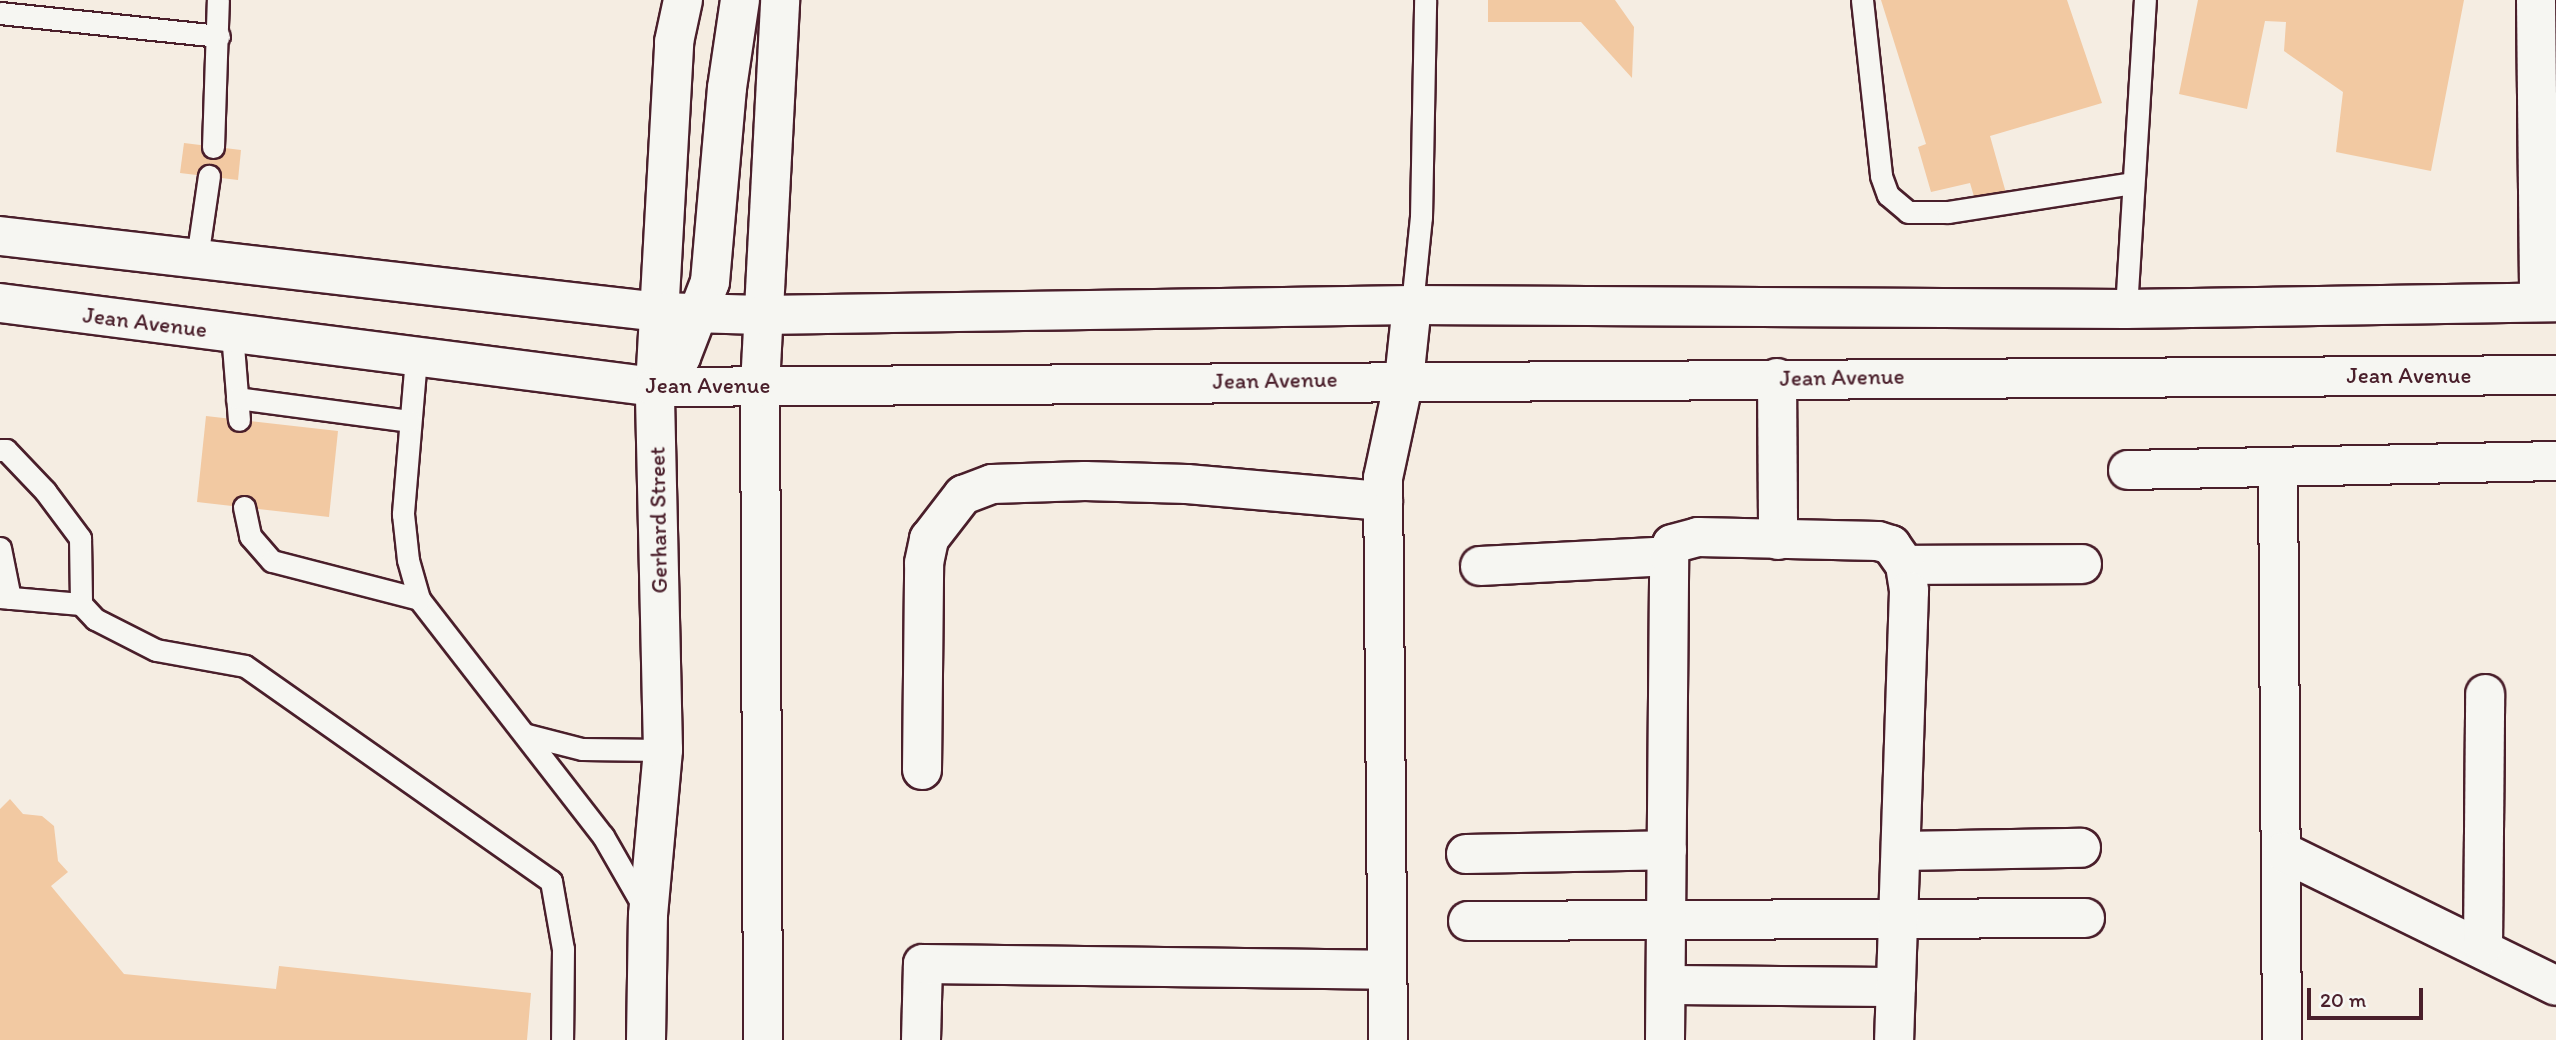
<!DOCTYPE html>
<html>
<head>
<meta charset="utf-8">
<style>
  body { margin:0 }
  #map { position:relative; width:2556px; height:1040px; overflow:hidden; background:#f5ede2; font-family:Itim,sans-serif }
  div>[style] { position:absolute }
  .building>* { inset:0; background:#f2c9a2 }
  .roads { filter:drop-shadow(2px 0 #4a1f2b) drop-shadow(-2px 0 #4a1f2b) drop-shadow(0 2px #4a1f2b) drop-shadow(0 -2px #4a1f2b) }
  .service>* { height:21px; margin:-10.5px; padding:0 10.5px; transform-origin:10.5px; border-radius:10.5px; background:#f6f6f2 }
  .minor>* { height:38px; margin:-19px; padding:0 19px; transform-origin:19px; border-radius:19px; background:#f6f6f2 }
  .tertiary>* { height:38px; margin:-19px; padding:0 19px; transform-origin:19px; border-radius:19px; background:#f6f6f2 }
  .secondary>* { height:38px; margin:-19px; padding:0 19px; transform-origin:19px; border-radius:19px; background:#f6f6f2 }
  span { translate:-50% -50%; white-space:nowrap; text-align:center; line-height:1.15; -webkit-text-stroke:6px #f6f6f2; paint-order:stroke }
  .street-label { font-size:23px; color:#4a1f2b }
  .scale { position:absolute; left:2307px; top:988px; width:116px; height:32px; box-sizing:border-box; border:4px solid #4a1f2b; border-top:0; padding-left:9px; font-size:21px; line-height:24px; white-space:nowrap; color:#4a1f2b; -webkit-text-stroke:5px #f6f6f2; paint-order:stroke }
</style>
</head>
<body>
<div id="map">
  <div class="building">
    <i style="clip-path:polygon(1488px 0,1615px 0,1634px 27px,1632px 78px,1581px 22px,1488px 22px)"></i>
    <i style="clip-path:polygon(1881px 0,2067px 0,2102px 103px,1990px 136px,2006px 193px,1975px 200px,1970px 183px,1931px 192px,1918px 147px,1926px 144px)"></i>
    <i style="clip-path:polygon(2198px 0,2464px 0,2431px 171px,2336px 152px,2343px 92px,2284px 51px,2286px 22px,2265px 21px,2247px 109px,2179px 94px)"></i>
    <i style="clip-path:polygon(184px 143px,241px 150px,238px 180px,180px 173px)"></i>
    <i style="clip-path:polygon(206px 416px,338px 431px,329px 517px,197px 502px)"></i>
    <i style="clip-path:polygon(10px 799px,23px 814px,42px 816px,54px 826px,58px 861px,68px 872px,51px 886px,124px 974px,276px 989px,279px 966px,531px 993px,527px 1040px,0 1040px,0 809px)"></i>
  </div>
  <div class="roads">
    <div class="service">
      <i style="left:1862px;top:0;width:177px;rotate:83.8deg"></i>
      <i style="left:1881px;top:176px;width:20px;rotate:70deg"></i>
      <i style="left:1888px;top:195px;width:26px;rotate:40deg"></i>
      <i style="left:1908px;top:212px;width:40px"></i>
      <i style="left:1948px;top:212px;width:187px;rotate:-8.9deg"></i>
      <i style="left:0;top:13px;width:220px;rotate:6deg"></i>
      <i style="left:213px;top:147px;width:147px;rotate:-88.1deg"></i>
      <i style="left:197px;top:258px;width:83px;rotate:-81.7deg"></i>
      <i style="left:1412px;top:305px;width:88px;rotate:-84.2deg"></i>
      <i style="left:1421px;top:217px;width:217px;rotate:-88.9deg"></i>
      <i style="left:2126px;top:309px;width:310px;rotate:-86.5deg"></i>
      <i style="left:232px;top:333px;width:87px;rotate:85.4deg"></i>
      <i style="left:416px;top:358px;width:157px;rotate:94.8deg"></i>
      <i style="left:403px;top:514px;width:46px;rotate:83.8deg"></i>
      <i style="left:408px;top:560px;width:41px;rotate:74.2deg"></i>
      <i style="left:419px;top:599px;width:300px;rotate:52.2deg"></i>
      <i style="left:603px;top:836px;width:86px;rotate:60.2deg"></i>
      <i style="left:237px;top:398px;width:174px;rotate:7.6deg"></i>
      <i style="left:0;top:450px;width:6px"></i>
      <i style="left:6px;top:450px;width:57px;rotate:46.4deg"></i>
      <i style="left:45px;top:491px;width:59px;rotate:53.3deg"></i>
      <i style="left:80px;top:538px;width:66px;rotate:89.1deg"></i>
      <i style="left:81px;top:604px;width:21px;rotate:47deg"></i>
      <i style="left:95px;top:619px;width:68px;rotate:26.9deg"></i>
      <i style="left:156px;top:650px;width:90px;rotate:10.2deg"></i>
      <i style="left:245px;top:666px;width:374px;rotate:35.1deg"></i>
      <i style="left:551px;top:881px;width:69px;rotate:80deg"></i>
      <i style="left:563px;top:949px;width:91px;rotate:90.6deg"></i>
      <i style="left:244px;top:507px;width:30px;rotate:78deg"></i>
      <i style="left:250px;top:536px;width:33px;rotate:49deg"></i>
      <i style="left:272px;top:561px;width:152px;rotate:14.5deg"></i>
      <i style="left:0;top:548px;width:51px;rotate:78.7deg"></i>
      <i style="left:0;top:597px;width:81px;rotate:4.9deg"></i>
      <i style="left:527px;top:735px;width:57px;rotate:14.3deg"></i>
      <i style="left:582px;top:749px;width:81px;rotate:0.7deg"></i>
    </div>
    <div class="minor">
      <i style="left:2536px;top:0;width:302px;rotate:89.4deg"></i>
      <i style="left:1777px;top:378px;width:162px;rotate:89.6deg"></i>
      <i style="left:2278px;top:469px;width:571px;rotate:89.6deg"></i>
      <i style="left:2128px;top:470px;width:428px;rotate:-1.2deg"></i>
      <i style="left:1905px;top:565px;width:177px;rotate:-0.3deg"></i>
      <i style="left:1480px;top:566px;width:189px;rotate:-3deg"></i>
      <i style="left:922px;top:770px;width:207px;rotate:-89.4deg"></i>
      <i style="left:924px;top:563px;width:25px;rotate:-78deg"></i>
      <i style="left:929px;top:539px;width:56px;rotate:-52.3deg"></i>
      <i style="left:963px;top:495px;width:31px;rotate:-21deg"></i>
      <i style="left:992px;top:484px;width:93px;rotate:-1.8deg"></i>
      <i style="left:1085px;top:481px;width:102px;rotate:1.7deg"></i>
      <i style="left:1187px;top:484px;width:197px;rotate:5deg"></i>
      <i style="left:1901px;top:851px;width:180px;rotate:-1deg"></i>
      <i style="left:2283px;top:852px;width:304px;rotate:26.1deg"></i>
      <i style="left:1466px;top:854px;width:201px;rotate:-1.1deg"></i>
      <i style="left:1468px;top:921px;width:617px;rotate:-0.28deg"></i>
      <i style="left:2483px;top:946px;width:252px;rotate:-89.5deg"></i>
      <i style="left:1666px;top:985px;width:230px;rotate:0.5deg"></i>
      <i style="left:921px;top:1040px;width:76px;rotate:-88.5deg"></i>
      <i style="left:923px;top:964px;width:463px;rotate:0.7deg"></i>
      <i style="left:1388px;top:1040px;width:562px;rotate:-90.51deg"></i>
      <i style="left:1383px;top:478px;width:100px;rotate:-77.9deg"></i>
      <i style="left:1404px;top:380px;width:75px;rotate:-83.9deg"></i>
      <i style="left:1665px;top:1040px;width:484px;rotate:-89.5deg"></i>
      <i style="left:1669px;top:556px;width:12px;rotate:-76deg"></i>
      <i style="left:1672px;top:544px;width:27px;rotate:-15deg"></i>
      <i style="left:1698px;top:537px;width:180px;rotate:1.3deg"></i>
      <i style="left:1878px;top:541px;width:14px;rotate:17deg"></i>
      <i style="left:1891px;top:545px;width:24px;rotate:55deg"></i>
      <i style="left:1905px;top:565px;width:26px;rotate:81deg"></i>
      <i style="left:1909px;top:591px;width:449px;rotate:91.9deg"></i>
    </div>
    <div class="tertiary">
      <i style="left:655px;top:387px;width:40px;rotate:-49deg"></i>
      <i style="left:681px;top:357px;width:80px;rotate:-68.9deg"></i>
      <i style="left:710px;top:282px;width:195px;rotate:-85deg"></i>
      <i style="left:727px;top:88px;width:89px;rotate:-81.6deg"></i>
      <i style="left:646px;top:1040px;width:125px;rotate:-89.1deg"></i>
      <i style="left:648px;top:915px;width:166px;rotate:-84.8deg"></i>
      <i style="left:663px;top:750px;width:363px;rotate:-91.3deg"></i>
      <i style="left:655px;top:387px;width:346px;rotate:-86.8deg"></i>
      <i style="left:674px;top:42px;width:43px;rotate:-77.9deg"></i>
      <i style="left:763px;top:1040px;width:654px;rotate:-90.26deg"></i>
      <i style="left:760px;top:386px;width:387px;rotate:-87deg"></i>
    </div>
    <div class="secondary">
      <i style="left:0;top:236px;width:663px;rotate:6.58deg"></i>
      <i style="left:659px;top:312px;width:102px;rotate:1.7deg"></i>
      <i style="left:761px;top:315px;width:651px;rotate:-0.88deg"></i>
      <i style="left:1412px;top:305px;width:714px;rotate:0.32deg"></i>
      <i style="left:2126px;top:309px;width:430px;rotate:-0.9deg"></i>
      <i style="left:0;top:303px;width:660px;rotate:7.31deg"></i>
      <i style="left:655px;top:387px;width:1901px;rotate:-0.36deg"></i>
    </div>
  </div>
  <div class="street-label">
    <span style="left:145px;top:322px;rotate:7deg">Jean Avenue</span>
    <span style="left:2409px;top:375px">Jean Avenue</span>
    <span style="left:1842px;top:377px;rotate:-1deg">Jean Avenue</span>
    <span style="left:1275px;top:380px;rotate:-1deg">Jean Avenue</span>
    <span style="left:708px;top:385px">Jean Avenue</span>
    <span style="left:658px;top:520px;rotate:-91deg">Gerhard Street</span>
  </div>
  <div class="scale">20 m</div>
</div>
</body>
</html>
